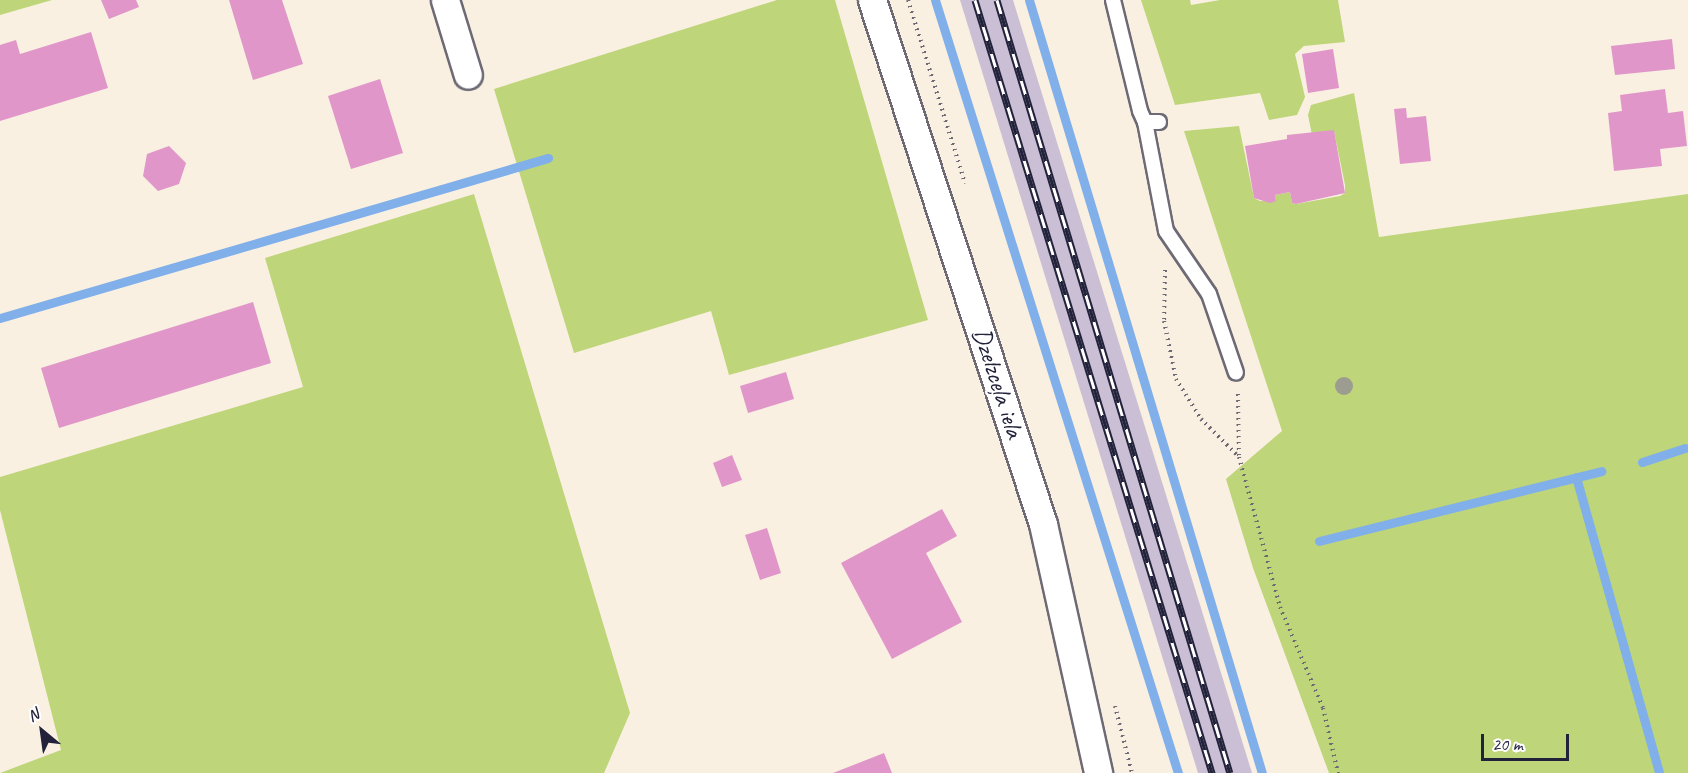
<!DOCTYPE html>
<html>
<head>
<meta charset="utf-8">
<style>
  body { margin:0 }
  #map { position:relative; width:1688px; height:773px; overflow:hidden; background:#f9f0e1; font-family:Caveat,sans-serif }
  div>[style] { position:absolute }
  .industrial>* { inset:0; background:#cbbfd5 }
  .green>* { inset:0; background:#bed579 }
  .stream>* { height:9px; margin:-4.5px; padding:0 4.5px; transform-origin:4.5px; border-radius:4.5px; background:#80afea }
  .building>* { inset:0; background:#e096c9 }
  .path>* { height:4px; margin-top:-2px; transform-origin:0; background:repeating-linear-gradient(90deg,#6d6a75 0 1.5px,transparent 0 6px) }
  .roads { filter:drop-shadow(2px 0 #6d6a75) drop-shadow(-2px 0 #6d6a75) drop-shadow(0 2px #6d6a75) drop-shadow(0 -2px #6d6a75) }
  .lane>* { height:14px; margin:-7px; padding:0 7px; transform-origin:7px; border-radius:7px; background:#fff }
  .street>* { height:27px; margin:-13.5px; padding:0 13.5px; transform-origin:13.5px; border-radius:13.5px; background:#fff }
  .rail>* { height:7px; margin-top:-3.5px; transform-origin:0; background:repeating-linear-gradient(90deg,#fff 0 14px,#22223b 0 28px); box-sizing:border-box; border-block:2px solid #22223b }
  .trees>* { width:18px; height:18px; margin:-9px; border-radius:50%; background:#9d9c90 }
  span { translate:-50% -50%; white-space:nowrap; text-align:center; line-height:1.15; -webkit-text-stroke:5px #fff; paint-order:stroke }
  .street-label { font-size:26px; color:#22223b }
  .north { position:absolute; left:12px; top:701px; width:60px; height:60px; -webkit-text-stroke:4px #fff; paint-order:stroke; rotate:331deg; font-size:16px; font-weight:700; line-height:24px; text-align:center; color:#22223b }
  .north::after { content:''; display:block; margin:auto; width:21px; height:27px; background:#22223b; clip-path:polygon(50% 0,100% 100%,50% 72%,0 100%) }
  .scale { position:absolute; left:1481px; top:734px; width:88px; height:27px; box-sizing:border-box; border:3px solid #22223b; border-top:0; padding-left:8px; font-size:18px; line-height:21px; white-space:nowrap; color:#22223b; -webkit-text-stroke:4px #fff; paint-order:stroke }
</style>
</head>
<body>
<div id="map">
  <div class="industrial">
    <i style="clip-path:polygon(960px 0,1013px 0,1252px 773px,1198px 773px)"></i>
  </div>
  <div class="green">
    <i style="clip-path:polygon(0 0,52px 0,0 15px)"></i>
    <i style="clip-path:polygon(777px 0,835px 0,928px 320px,729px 375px,711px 311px,574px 353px,494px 89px)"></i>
    <i style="clip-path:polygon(1141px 0,1190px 0,1191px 5px,1220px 0,1338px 0,1345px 42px,1304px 46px,1295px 54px,1305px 97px,1297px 115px,1269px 120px,1260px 93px,1175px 105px)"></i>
    <i style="clip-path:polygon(1354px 93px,1379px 237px,1688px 194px,1688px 773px,1329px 773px,1253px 568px,1226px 479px,1282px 431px,1184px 131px,1239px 126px,1254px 198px,1260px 201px,1276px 201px,1275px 195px,1290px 192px,1292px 203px,1296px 204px,1340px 196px,1345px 193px,1345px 185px,1334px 131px,1312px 135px,1308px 115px,1311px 105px)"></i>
    <i style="clip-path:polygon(474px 194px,630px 713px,604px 773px,0 773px,61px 750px,0 510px,0 477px,303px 387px,265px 258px)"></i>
  </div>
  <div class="stream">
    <i style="left:935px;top:0;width:810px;rotate:72.55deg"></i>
    <i style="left:1029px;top:0;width:807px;rotate:73.23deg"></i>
    <i style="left:0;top:318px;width:571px;rotate:-16.28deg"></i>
    <i style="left:1642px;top:462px;width:45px;rotate:-18deg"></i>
    <i style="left:1576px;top:477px;width:307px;rotate:74.3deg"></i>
    <i style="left:1319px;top:541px;width:291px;rotate:-13.9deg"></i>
  </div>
  <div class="building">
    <i style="clip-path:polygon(101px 0,136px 0,139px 7px,109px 19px)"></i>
    <i style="clip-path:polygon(229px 0,282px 0,303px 64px,253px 80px)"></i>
    <i style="clip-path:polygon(91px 32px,108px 88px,0 121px,0 45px,16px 40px,20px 54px)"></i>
    <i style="clip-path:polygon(1672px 39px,1675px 69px,1615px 75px,1611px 46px)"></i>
    <i style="clip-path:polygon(1333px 49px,1339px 88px,1308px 93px,1302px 54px)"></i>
    <i style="clip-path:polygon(380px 79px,403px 153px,351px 169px,328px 96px)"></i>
    <i style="clip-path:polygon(1665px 89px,1668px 113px,1683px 111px,1687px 146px,1660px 149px,1662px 166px,1614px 171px,1608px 113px,1622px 111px,1620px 95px)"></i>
    <i style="clip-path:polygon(1406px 108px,1407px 118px,1426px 116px,1431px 161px,1400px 164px,1394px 109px)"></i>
    <i style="clip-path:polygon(1334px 130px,1345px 193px,1296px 204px,1292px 203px,1290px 192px,1275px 195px,1276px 201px,1270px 203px,1254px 198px,1245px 146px,1287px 139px,1287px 135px)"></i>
    <i style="clip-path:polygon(169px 146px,186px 163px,179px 184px,158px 191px,143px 176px,147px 154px)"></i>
    <i style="clip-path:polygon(253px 302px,271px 363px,59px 428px,41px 368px)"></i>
    <i style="clip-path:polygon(786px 372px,794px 399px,748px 413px,740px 386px)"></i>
    <i style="clip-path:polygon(732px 455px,742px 480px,722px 487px,713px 463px)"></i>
    <i style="clip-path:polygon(942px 509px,957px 536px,926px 553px,962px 622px,892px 659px,841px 563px)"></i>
    <i style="clip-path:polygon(767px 528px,781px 573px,760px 580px,745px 535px)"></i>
    <i style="clip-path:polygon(884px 753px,892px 773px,833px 773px)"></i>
  </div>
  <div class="path">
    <i style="left:908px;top:0;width:192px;rotate:72.7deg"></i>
    <i style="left:1165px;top:270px;width:51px;rotate:91.1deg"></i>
    <i style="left:1164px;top:321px;width:59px;rotate:78.3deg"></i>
    <i style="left:1176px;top:379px;width:47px;rotate:58deg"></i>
    <i style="left:1201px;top:419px;width:54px;rotate:45deg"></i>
    <i style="left:1238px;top:394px;width:63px;rotate:89.1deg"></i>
    <i style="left:1239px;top:457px;width:156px;rotate:74.7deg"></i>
    <i style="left:1280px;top:607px;width:110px;rotate:66.9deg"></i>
    <i style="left:1323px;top:708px;width:67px;rotate:77deg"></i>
    <i style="left:1115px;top:706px;width:69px;rotate:75.8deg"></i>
  </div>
  <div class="roads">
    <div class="lane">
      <i style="left:1113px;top:0;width:114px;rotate:76.3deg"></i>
      <i style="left:1140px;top:111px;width:12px;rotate:66deg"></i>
      <i style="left:1145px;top:122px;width:14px"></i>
      <i style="left:1145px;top:122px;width:111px;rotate:79.1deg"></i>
      <i style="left:1166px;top:231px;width:76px;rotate:55.7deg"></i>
      <i style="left:1209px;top:294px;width:83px;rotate:71.1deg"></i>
    </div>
    <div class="street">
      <i style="left:445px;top:0;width:78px;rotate:73deg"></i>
      <i style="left:872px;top:0;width:551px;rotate:71.93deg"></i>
      <i style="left:1043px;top:524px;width:255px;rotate:77.5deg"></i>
    </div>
  </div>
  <div class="rail">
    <i style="left:975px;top:0;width:809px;rotate:72.95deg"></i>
    <i style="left:997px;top:0;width:807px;rotate:73.23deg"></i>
  </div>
  <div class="trees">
    <i style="left:1344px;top:386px"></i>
  </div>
  <div class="street-label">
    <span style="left:998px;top:383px;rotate:72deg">Dzelzceļa iela</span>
  </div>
  <div class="north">N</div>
  <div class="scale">20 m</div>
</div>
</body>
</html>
